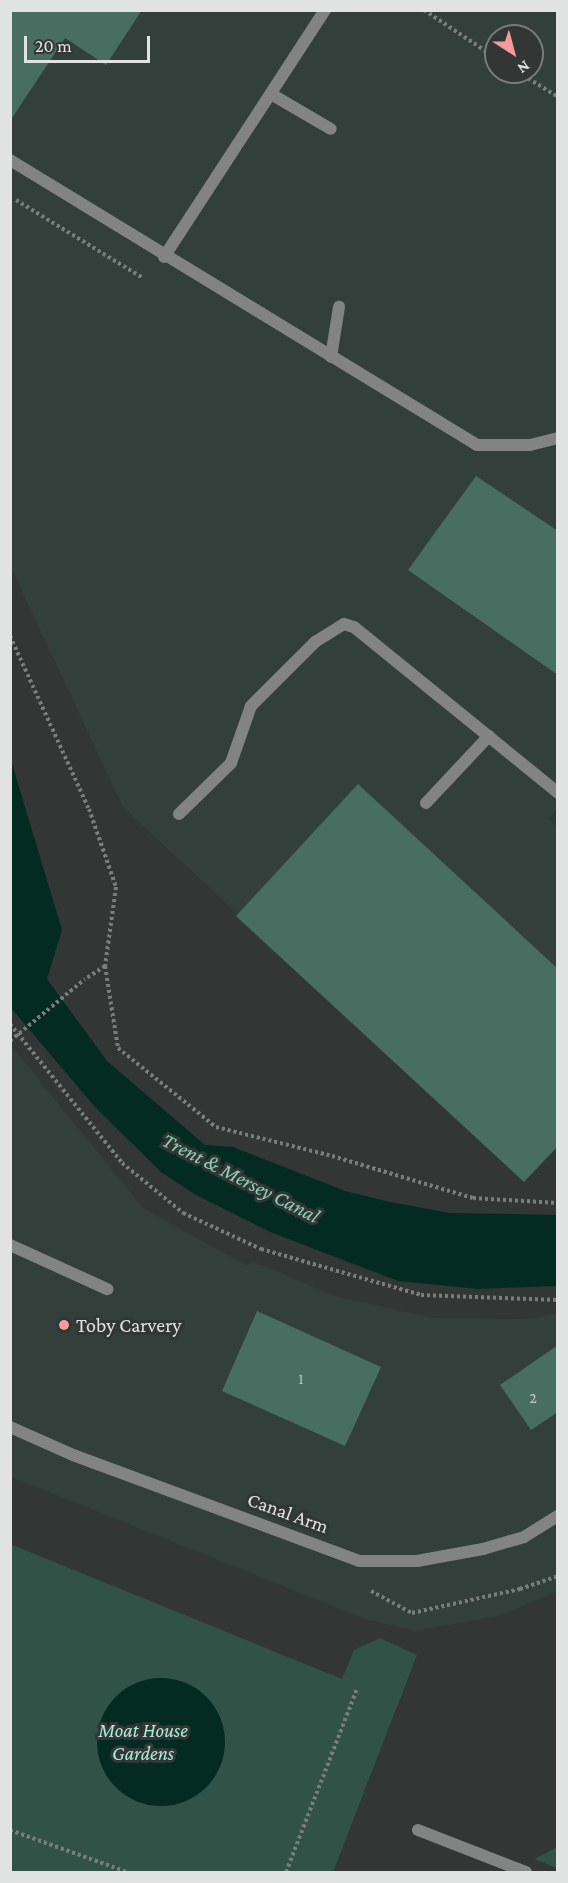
<!DOCTYPE html>
<html>
<head>
<meta charset="utf-8">
<style>
  body { margin:0 }
  #map { position:relative; width:568px; height:1883px; overflow:hidden; background:#323634; font-family:"Crimson Pro",serif }
  div>[style] { position:absolute }
  .built>* { inset:0; background:#333f3a }
  .green>* { inset:0; background:#305247 }
  .water>* { inset:0; background:#042b21 }
  .round { border-radius:50% }
  .building>* { inset:0; background:#486e61 }
  .path>* { height:4px; margin-top:-2px; transform-origin:0; background:repeating-linear-gradient(90deg,#797d7b 0 3px,transparent 0 6px) }
  .lane>* { height:12px; margin:-6px; padding:0 6px; transform-origin:6px; border-radius:6px; background:#828483 }
  .path-bridge>* { height:4px; margin-top:-2px; transform-origin:0; background:repeating-linear-gradient(90deg,#797d7b 0 3px,transparent 0 6px) }
  .dots>* { width:16px; height:16px; translate:-50% -50%; box-sizing:border-box; border:3px solid #323634; border-radius:50% }
  span { translate:-50% -50%; white-space:nowrap; text-align:center; line-height:1.15; -webkit-text-stroke:6px #323634; paint-order:stroke }
  .number-label { font-size:16px; color:#bac6c2 }
  .number-label span { -webkit-text-stroke-width:0 }
  .poi-label { font-size:20px; color:#e0e3e2 }
  .left { translate:0 -50%; text-align:left }
  .street-label { font-size:20px; color:#e0e3e2 }
  .park-label { font-size:20px; color:#a8eed6; font-style:italic }
  .water-label { font-size:21px; color:#8cd1b9; font-style:italic }
  .frame { position:absolute; inset:0; border:12px solid #e0e3e2; pointer-events:none }
  .north { position:absolute; left:484px; top:24px; width:60px; height:60px; box-sizing:border-box; background:#323634; border:2px solid #787b7a; border-radius:50%; rotate:144deg; font-size:16px; font-weight:700; line-height:24px; text-align:center; color:#e0e3e2 }
  .north::after { content:''; display:block; margin:auto; width:21px; height:27px; background:#f59b99; clip-path:polygon(50% 0,100% 100%,50% 72%,0 100%) }
  .scale { position:absolute; left:24px; top:36px; width:126px; height:27px; box-sizing:border-box; border:3px solid #e0e3e2; border-top:0; padding-left:8px; font-size:18px; line-height:21px; white-space:nowrap; color:#e0e3e2; -webkit-text-stroke:4px #323634; paint-order:stroke }
</style>
</head>
<body>
<div id="map">
  <div class="built">
    <i style="clip-path:polygon(evenodd,10px 11px,557px 11px,558px 809px,549px 819px,558px 828px,558px 1146px,524px 1182px,123px 807px,11px 568px,10px 11px,496px 36px,532px 36px,532px 72px,496px 72px,496px 36px)"></i>
    <i style="clip-path:polygon(10px 1044px,143px 1208px,246px 1265px,252px 1261px,338px 1297px,434px 1318px,530px 1319px,557px 1313px,557px 1592px,498px 1616px,415px 1631px,365px 1619px,11px 1477px)"></i>
  </div>
  <div class="green">
    <i style="clip-path:polygon(10px 1544px,342px 1679px,354px 1650px,380px 1638px,417px 1655px,333px 1872px,11px 1872px)"></i>
    <i style="clip-path:polygon(557px 1847px,557px 1868px,534px 1859px)"></i>
  </div>
  <div class="water">
    <i style="clip-path:polygon(10px 757px,62px 930px,47px 979px,107px 1061px,205px 1145px,233px 1147px,345px 1191px,390px 1202px,450px 1213px,557px 1215px,557px 1286px,478px 1289px,398px 1281px,270px 1232px,196px 1195px,161px 1172px,95px 1107px,11px 1008px)"></i>
    <i class="round" style="left:97px;top:1678px;width:128px;height:128px"></i>
  </div>
  <div class="building">
    <i style="clip-path:polygon(10px 10px,142px 10px,106px 65px,65px 38px,10px 121px)"></i>
    <i style="clip-path:polygon(476px 476px,558px 531px,558px 675px,408px 570px)"></i>
    <i style="clip-path:polygon(358px 784px,558px 969px,558px 1146px,524px 1182px,236px 916px)"></i>
    <i style="clip-path:polygon(257px 1311px,381px 1367px,345px 1446px,222px 1391px)"></i>
    <i style="clip-path:polygon(558px 1345px,558px 1412px,531px 1430px,500px 1385px)"></i>
  </div>
  <div class="path">
    <i style="left:424px;top:10px;width:87px;rotate:33.7deg"></i>
    <i style="left:518px;top:72px;width:47px;rotate:32deg"></i>
    <i style="left:16px;top:200px;width:149px;rotate:31.6deg"></i>
    <i style="left:10px;top:636px;width:190px;rotate:65.5deg"></i>
    <i style="left:89px;top:809px;width:83px;rotate:70.9deg"></i>
    <i style="left:116px;top:887px;width:80px;rotate:97.9deg"></i>
    <i style="left:105px;top:966px;width:24px;rotate:147deg"></i>
    <i style="left:105px;top:966px;width:83px;rotate:81deg"></i>
    <i style="left:118px;top:1048px;width:126px;rotate:38.9deg"></i>
    <i style="left:216px;top:1127px;width:120px;rotate:14deg"></i>
    <i style="left:332px;top:1156px;width:147px;rotate:16.6deg"></i>
    <i style="left:473px;top:1198px;width:85px;rotate:3.4deg"></i>
    <i style="left:10px;top:1024px;width:179px;rotate:51.1deg"></i>
    <i style="left:122px;top:1163px;width:79px;rotate:39.3deg"></i>
    <i style="left:183px;top:1213px;width:86px;rotate:24.8deg"></i>
    <i style="left:261px;top:1249px;width:166px;rotate:16deg"></i>
    <i style="left:421px;top:1295px;width:137px;rotate:2.1deg"></i>
    <i style="left:371px;top:1591px;width:47px;rotate:28.2deg"></i>
    <i style="left:412px;top:1613px;width:111px;rotate:-12.5deg"></i>
    <i style="left:520px;top:1589px;width:40px;rotate:-18.9deg"></i>
    <i style="left:10px;top:1830px;width:124px;rotate:19.7deg"></i>
    <i style="left:286px;top:1872px;width:196px;rotate:-68.8deg"></i>
  </div>
  <div class="lane">
    <i style="left:271px;top:94px;width:69px;rotate:30.3deg"></i>
    <i style="left:10px;top:160px;width:547px;rotate:31.39deg"></i>
    <i style="left:477px;top:445px;width:53px"></i>
    <i style="left:530px;top:445px;width:29px;rotate:-14deg"></i>
    <i style="left:164px;top:257px;width:295px;rotate:-56.9deg"></i>
    <i style="left:331px;top:357px;width:51px;rotate:-80.9deg"></i>
    <i style="left:426px;top:803px;width:92px;rotate:-46.8deg"></i>
    <i style="left:179px;top:814px;width:73px;rotate:-44.4deg"></i>
    <i style="left:231px;top:763px;width:60px;rotate:-70.7deg"></i>
    <i style="left:251px;top:706px;width:91px;rotate:-45deg"></i>
    <i style="left:315px;top:642px;width:34px;rotate:-32deg"></i>
    <i style="left:344px;top:624px;width:10px;rotate:17deg"></i>
    <i style="left:354px;top:627px;width:263px;rotate:39.1deg"></i>
    <i style="left:10px;top:1245px;width:107px;rotate:24.4deg"></i>
    <i style="left:10px;top:1427px;width:69px;rotate:24deg"></i>
    <i style="left:73px;top:1455px;width:305px;rotate:20.3deg"></i>
    <i style="left:359px;top:1561px;width:58px"></i>
    <i style="left:417px;top:1561px;width:67px;rotate:-10.3deg"></i>
    <i style="left:483px;top:1549px;width:43px;rotate:-16.3deg"></i>
    <i style="left:524px;top:1537px;width:40px;rotate:-32deg"></i>
    <i style="left:418px;top:1830px;width:116px;rotate:21.3deg"></i>
  </div>
  <div class="path-bridge">
    <i style="left:10px;top:1041px;width:97px;rotate:-39.6deg"></i>
  </div>
  <div class="dots">
    <i style="left:64px;top:1325px;background:#f59b99"></i>
  </div>
  <div class="number-label">
    <span style="left:301px;top:1379px">1</span>
    <span style="left:533px;top:1398px">2</span>
  </div>
  <div class="poi-label">
    <span class="left" style="left:76px;top:1325px">Toby Carvery</span>
  </div>
  <div class="street-label">
    <span style="left:288px;top:1513px;rotate:20deg">Canal Arm</span>
  </div>
  <div class="park-label">
    <span style="left:143px;top:1742px">Moat House<br>Gardens</span>
  </div>
  <div class="water-label">
    <span style="left:241px;top:1178px;rotate:27deg">Trent &amp; Mersey Canal</span>
  </div>
  <div class="frame"></div>
  <div class="north">N</div>
  <div class="scale">20 m</div>
</div>
</body>
</html>
